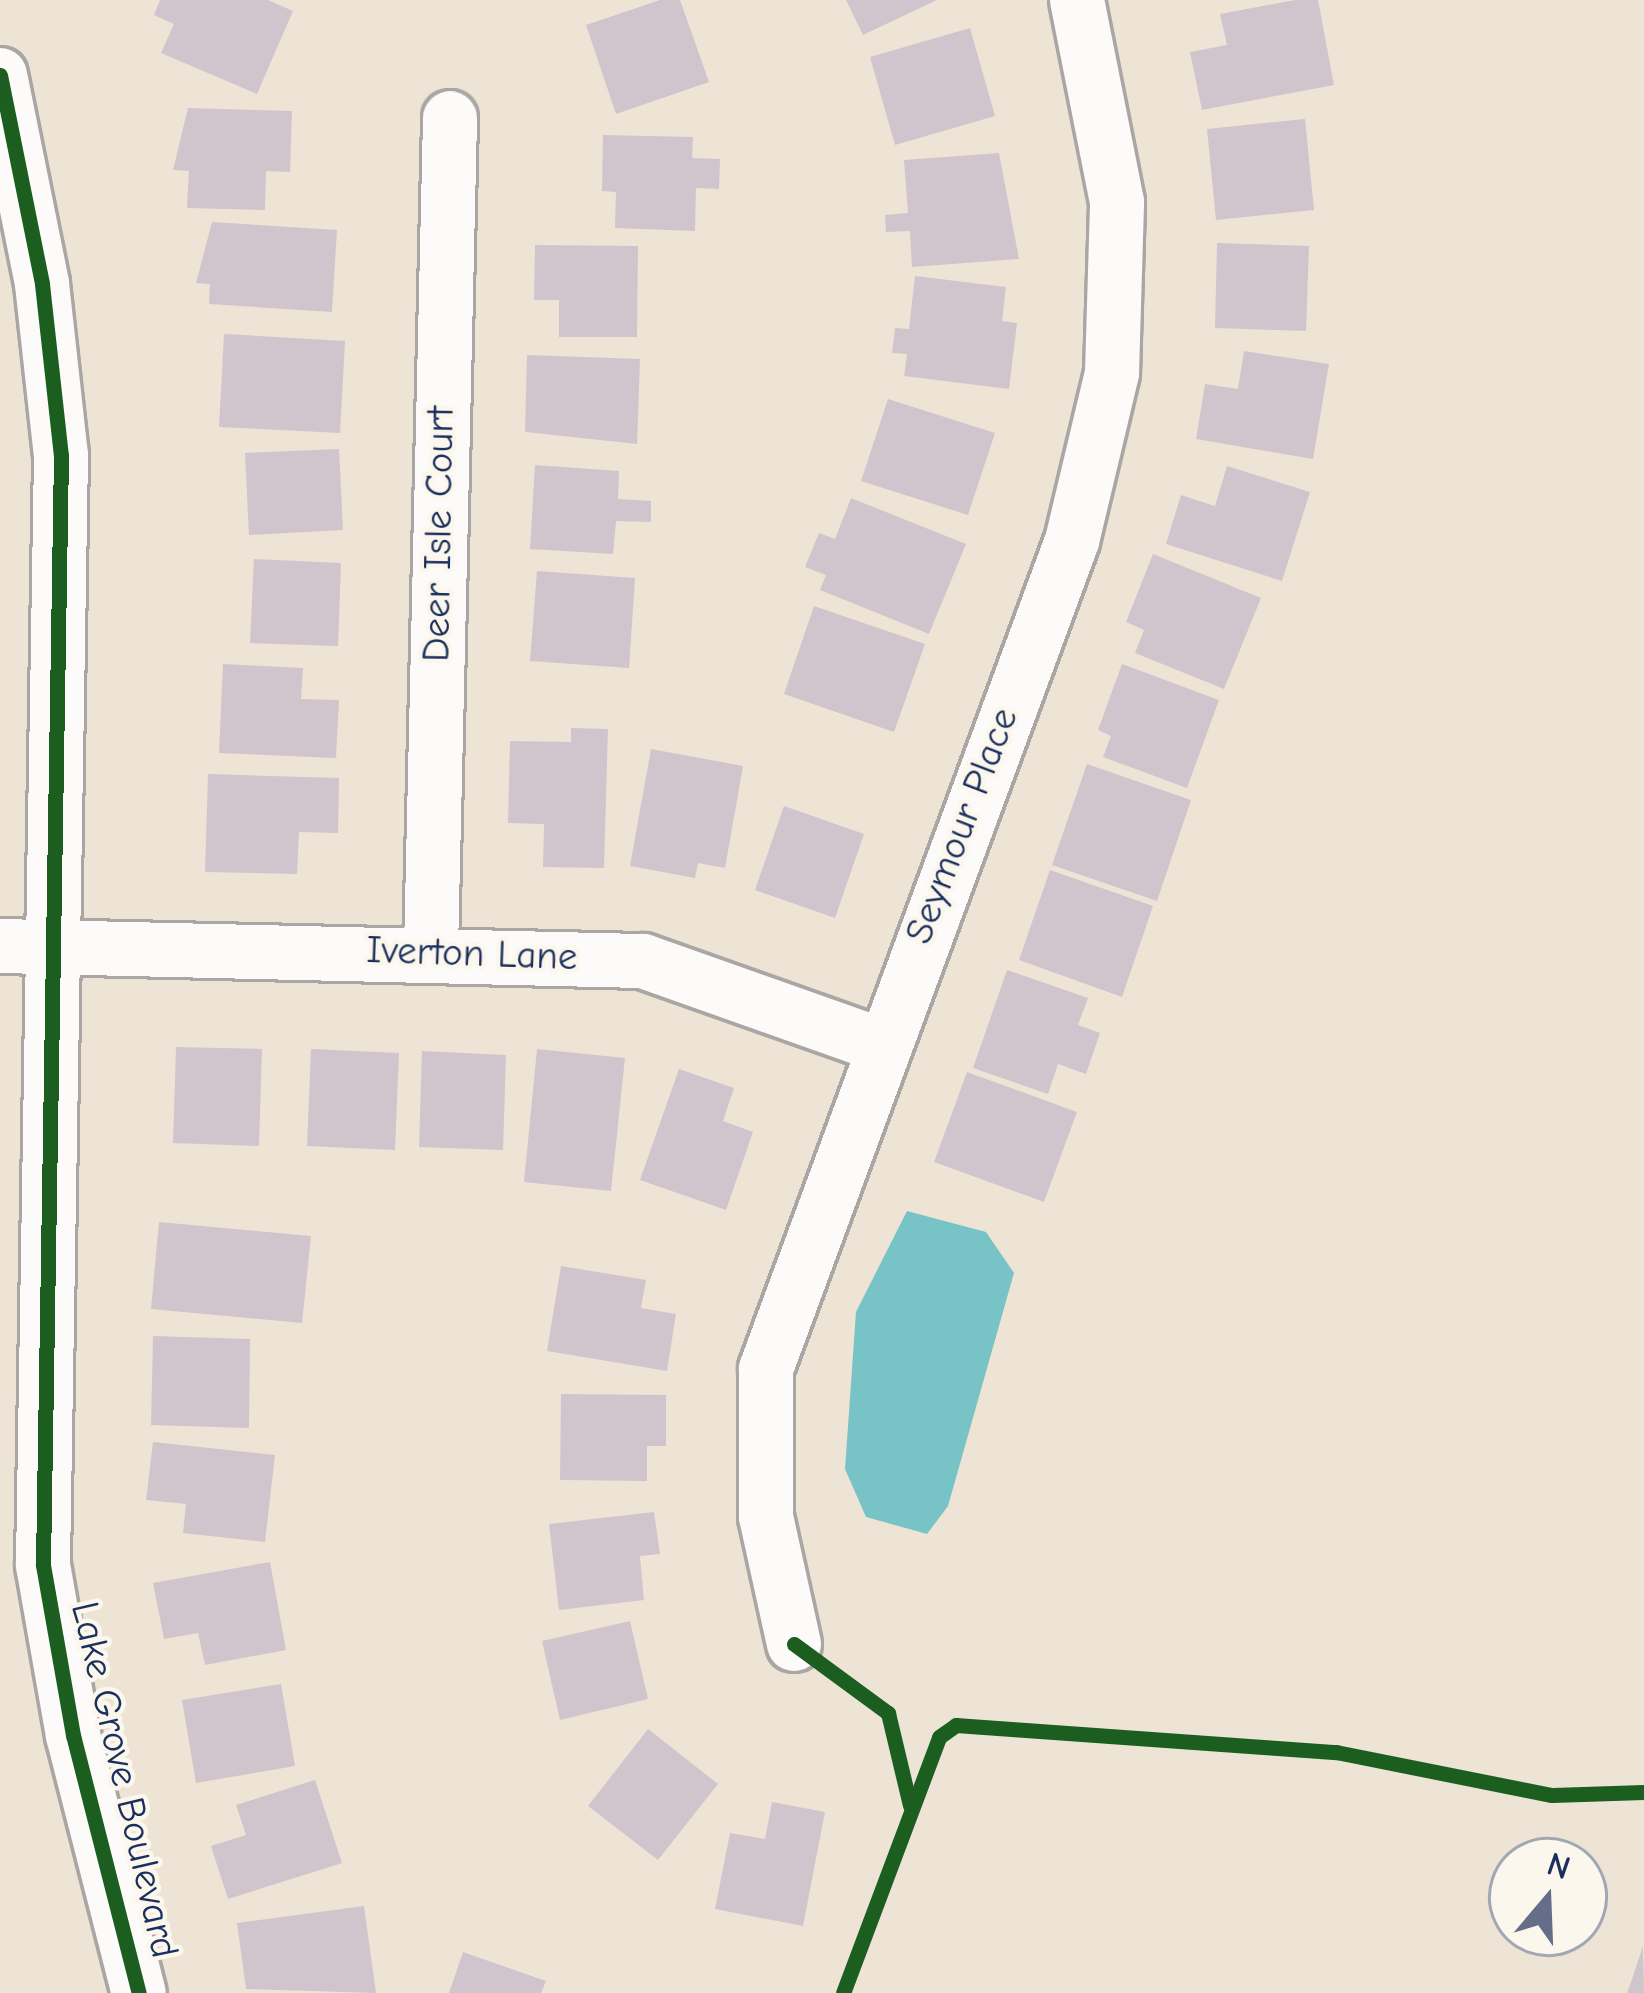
<!DOCTYPE html>
<html>
<head>
<meta charset="utf-8">
<style>
  body { margin:0 }
  #map { position:relative; width:1644px; height:1993px; overflow:hidden; background:#ede4d6; font-family:"Comic Neue",sans-serif }
  div>[style] { position:absolute }
  .water>* { inset:0; background:#78c3c6 }
  .building>* { inset:0; background:#d0c5cd }
  .roads { filter:drop-shadow(3px 0 #a9a6a4) drop-shadow(-3px 0 #a9a6a4) drop-shadow(0 3px #a9a6a4) drop-shadow(0 -3px #a9a6a4) }
  .minor>* { height:54px; margin:-27px; padding:0 27px; transform-origin:27px; border-radius:27px; background:#fcfbf9 }
  .cycleway>* { height:15px; margin:-7.5px; padding:0 7.5px; transform-origin:7.5px; border-radius:7.5px; background:#1b5e20 }
  span { translate:-50% -50%; white-space:nowrap; text-align:center; line-height:1.15; -webkit-text-stroke:9px #fbf7ec; paint-order:stroke }
  .street-label { font-size:39px; color:#1b2f5e }
  .north { position:absolute; left:1488px; top:1837px; width:120px; height:120px; box-sizing:border-box; background:#fbf7ec; border:3px solid #a1a7b3; border-radius:50%; rotate:19deg; font-size:33px; font-weight:700; line-height:48px; text-align:center; color:#1b2f5e }
  .north::after { content:''; display:block; margin:auto; width:42px; height:54px; background:#646e88; clip-path:polygon(50% 0,100% 100%,50% 72%,0 100%) }
</style>
</head>
<body>
<div id="map">
  <div class="water">
    <i style="clip-path:polygon(907px 1211px,986px 1232px,1014px 1273px,948px 1506px,927px 1534px,866px 1517px,845px 1469px,856px 1312px)"></i>
  </div>
  <div class="building">
    <i style="clip-path:polygon(160px 0,268px 0,293px 11px,257px 94px,161px 53px,174px 24px,154px 15px)"></i>
    <i style="clip-path:polygon(660px 0,680px 0,709px 82px,616px 114px,586px 25px)"></i>
    <i style="clip-path:polygon(846px 0,937px 0,863px 35px)"></i>
    <i style="clip-path:polygon(1295px 0,1318px 0,1334px 85px,1202px 110px,1190px 52px,1227px 45px,1220px 14px)"></i>
    <i style="clip-path:polygon(970px 28px,995px 116px,895px 145px,870px 57px)"></i>
    <i style="clip-path:polygon(188px 108px,292px 111px,290px 172px,266px 171px,265px 210px,187px 208px,189px 171px,173px 170px)"></i>
    <i style="clip-path:polygon(1305px 119px,1314px 210px,1216px 220px,1207px 129px)"></i>
    <i style="clip-path:polygon(603px 135px,693px 137px,692px 158px,720px 159px,719px 189px,696px 188px,695px 231px,615px 228px,616px 192px,602px 191px)"></i>
    <i style="clip-path:polygon(999px 153px,1019px 259px,912px 267px,910px 231px,886px 232px,885px 215px,908px 213px,904px 160px)"></i>
    <i style="clip-path:polygon(212px 222px,337px 230px,332px 312px,209px 304px,210px 284px,196px 283px)"></i>
    <i style="clip-path:polygon(1217px 243px,1309px 246px,1306px 331px,1215px 328px)"></i>
    <i style="clip-path:polygon(535px 245px,638px 246px,637px 337px,559px 337px,559px 300px,534px 300px)"></i>
    <i style="clip-path:polygon(915px 276px,1006px 287px,1002px 321px,1017px 323px,1009px 389px,904px 376px,907px 354px,892px 353px,895px 328px,909px 329px)"></i>
    <i style="clip-path:polygon(224px 334px,345px 341px,340px 433px,219px 427px)"></i>
    <i style="clip-path:polygon(1244px 351px,1329px 364px,1313px 459px,1196px 439px,1205px 384px,1238px 389px)"></i>
    <i style="clip-path:polygon(527px 355px,640px 359px,637px 444px,525px 432px)"></i>
    <i style="clip-path:polygon(888px 399px,995px 433px,968px 515px,861px 481px)"></i>
    <i style="clip-path:polygon(339px 449px,343px 530px,249px 535px,245px 453px)"></i>
    <i style="clip-path:polygon(535px 465px,619px 471px,618px 499px,651px 501px,651px 522px,616px 521px,613px 554px,530px 549px)"></i>
    <i style="clip-path:polygon(1227px 466px,1310px 492px,1282px 581px,1166px 544px,1181px 495px,1215px 506px)"></i>
    <i style="clip-path:polygon(851px 498px,966px 544px,929px 634px,820px 590px,826px 575px,805px 567px,819px 533px,835px 539px)"></i>
    <i style="clip-path:polygon(1153px 554px,1261px 598px,1224px 689px,1135px 653px,1144px 630px,1126px 622px)"></i>
    <i style="clip-path:polygon(254px 559px,341px 563px,338px 646px,250px 643px)"></i>
    <i style="clip-path:polygon(537px 571px,635px 578px,629px 668px,530px 661px)"></i>
    <i style="clip-path:polygon(814px 606px,925px 644px,894px 732px,784px 694px)"></i>
    <i style="clip-path:polygon(223px 664px,303px 668px,301px 699px,339px 700px,336px 758px,219px 753px)"></i>
    <i style="clip-path:polygon(1122px 664px,1219px 700px,1187px 788px,1103px 757px,1111px 736px,1098px 730px)"></i>
    <i style="clip-path:polygon(571px 728px,608px 729px,604px 868px,543px 867px,544px 824px,508px 823px,510px 741px,571px 742px)"></i>
    <i style="clip-path:polygon(651px 749px,743px 766px,725px 868px,698px 863px,695px 878px,630px 866px)"></i>
    <i style="clip-path:polygon(1087px 764px,1191px 800px,1157px 901px,1052px 865px)"></i>
    <i style="clip-path:polygon(208px 774px,339px 778px,338px 833px,299px 832px,297px 874px,205px 872px)"></i>
    <i style="clip-path:polygon(784px 806px,864px 834px,835px 918px,755px 890px)"></i>
    <i style="clip-path:polygon(1050px 870px,1153px 906px,1122px 997px,1019px 960px)"></i>
    <i style="clip-path:polygon(1007px 970px,1088px 998px,1078px 1025px,1100px 1033px,1086px 1074px,1058px 1064px,1048px 1094px,973px 1068px)"></i>
    <i style="clip-path:polygon(176px 1047px,262px 1049px,259px 1146px,173px 1143px)"></i>
    <i style="clip-path:polygon(311px 1049px,399px 1053px,395px 1150px,307px 1146px)"></i>
    <i style="clip-path:polygon(537px 1049px,625px 1058px,611px 1191px,524px 1182px)"></i>
    <i style="clip-path:polygon(422px 1051px,506px 1055px,503px 1150px,419px 1147px)"></i>
    <i style="clip-path:polygon(679px 1069px,734px 1088px,723px 1121px,753px 1132px,726px 1210px,640px 1180px)"></i>
    <i style="clip-path:polygon(967px 1072px,1077px 1112px,1044px 1202px,934px 1162px)"></i>
    <i style="clip-path:polygon(159px 1222px,311px 1236px,302px 1323px,151px 1309px)"></i>
    <i style="clip-path:polygon(561px 1266px,646px 1280px,641px 1308px,676px 1314px,667px 1371px,547px 1351px)"></i>
    <i style="clip-path:polygon(153px 1336px,250px 1339px,249px 1428px,151px 1425px)"></i>
    <i style="clip-path:polygon(561px 1394px,666px 1395px,666px 1446px,647px 1446px,647px 1481px,560px 1480px)"></i>
    <i style="clip-path:polygon(153px 1442px,275px 1455px,265px 1542px,183px 1533px,186px 1504px,146px 1500px)"></i>
    <i style="clip-path:polygon(654px 1512px,660px 1554px,640px 1556px,644px 1600px,559px 1610px,549px 1524px)"></i>
    <i style="clip-path:polygon(270px 1562px,286px 1650px,205px 1665px,198px 1633px,164px 1639px,153px 1583px)"></i>
    <i style="clip-path:polygon(630px 1621px,648px 1699px,560px 1720px,542px 1641px)"></i>
    <i style="clip-path:polygon(281px 1684px,295px 1766px,196px 1783px,182px 1700px)"></i>
    <i style="clip-path:polygon(648px 1729px,718px 1784px,658px 1860px,588px 1806px)"></i>
    <i style="clip-path:polygon(315px 1780px,342px 1863px,228px 1899px,211px 1846px,246px 1835px,236px 1805px)"></i>
    <i style="clip-path:polygon(772px 1802px,825px 1812px,803px 1926px,715px 1909px,730px 1833px,765px 1839px)"></i>
    <i style="clip-path:polygon(364px 1906px,376px 1993px,246px 1989px,237px 1923px)"></i>
    <i style="clip-path:polygon(1643px 1946px,1644px 1993px,1627px 1993px,1631px 1982px)"></i>
    <i style="clip-path:polygon(463px 1952px,546px 1981px,541px 1993px,449px 1993px)"></i>
  </div>
  <div class="roads">
    <div class="minor">
      <i style="left:0;top:75px;width:213px;rotate:78.6deg"></i>
      <i style="left:42px;top:284px;width:172px;rotate:83.7deg"></i>
      <i style="left:61px;top:455px;width:1110px;rotate:90.93deg"></i>
      <i style="left:43px;top:1565px;width:173px;rotate:80deg"></i>
      <i style="left:73px;top:1735px;width:266px;rotate:75.7deg"></i>
      <i style="left:0;top:946px;width:643px;rotate:1.34deg"></i>
      <i style="left:643px;top:961px;width:248px;rotate:19.5deg"></i>
      <i style="left:431px;top:950px;width:832px;rotate:-88.69deg"></i>
      <i style="left:794px;top:1644px;width:130px;rotate:-102.4deg"></i>
      <i style="left:766px;top:1517px;width:148px;rotate:-90deg"></i>
      <i style="left:766px;top:1369px;width:883px;rotate:-69.72deg"></i>
      <i style="left:1072px;top:541px;width:173px;rotate:-76.6deg"></i>
      <i style="left:1112px;top:373px;width:171px;rotate:-88.3deg"></i>
      <i style="left:1117px;top:202px;width:206px;rotate:-101.2deg"></i>
    </div>
  </div>
  <div class="cycleway">
    <i style="left:0;top:75px;width:213px;rotate:78.6deg"></i>
    <i style="left:42px;top:284px;width:172px;rotate:83.7deg"></i>
    <i style="left:61px;top:455px;width:1110px;rotate:90.93deg"></i>
    <i style="left:43px;top:1565px;width:173px;rotate:80deg"></i>
    <i style="left:73px;top:1735px;width:266px;rotate:75.7deg"></i>
    <i style="left:794px;top:1644px;width:117px;rotate:36.3deg"></i>
    <i style="left:888px;top:1713px;width:95px;rotate:76.6deg"></i>
    <i style="left:843px;top:1993px;width:273px;rotate:-69.4deg"></i>
    <i style="left:939px;top:1737px;width:21px;rotate:-35deg"></i>
    <i style="left:956px;top:1725px;width:381px;rotate:4.1deg"></i>
    <i style="left:1336px;top:1752px;width:220px;rotate:11.3deg"></i>
    <i style="left:1552px;top:1795px;width:92px;rotate:-1.9deg"></i>
  </div>
  <div class="street-label">
    <span style="left:439px;top:534px;rotate:-89deg">Deer Isle Court</span>
    <span style="left:962px;top:826px;rotate:-69deg">Seymour Place</span>
    <span style="left:472px;top:954px;rotate:2deg">Iverton Lane</span>
    <span style="left:124px;top:1780px;rotate:77deg">Lake Grove Boulevard</span>
  </div>
  <div class="north">N</div>
</div>
</body>
</html>
